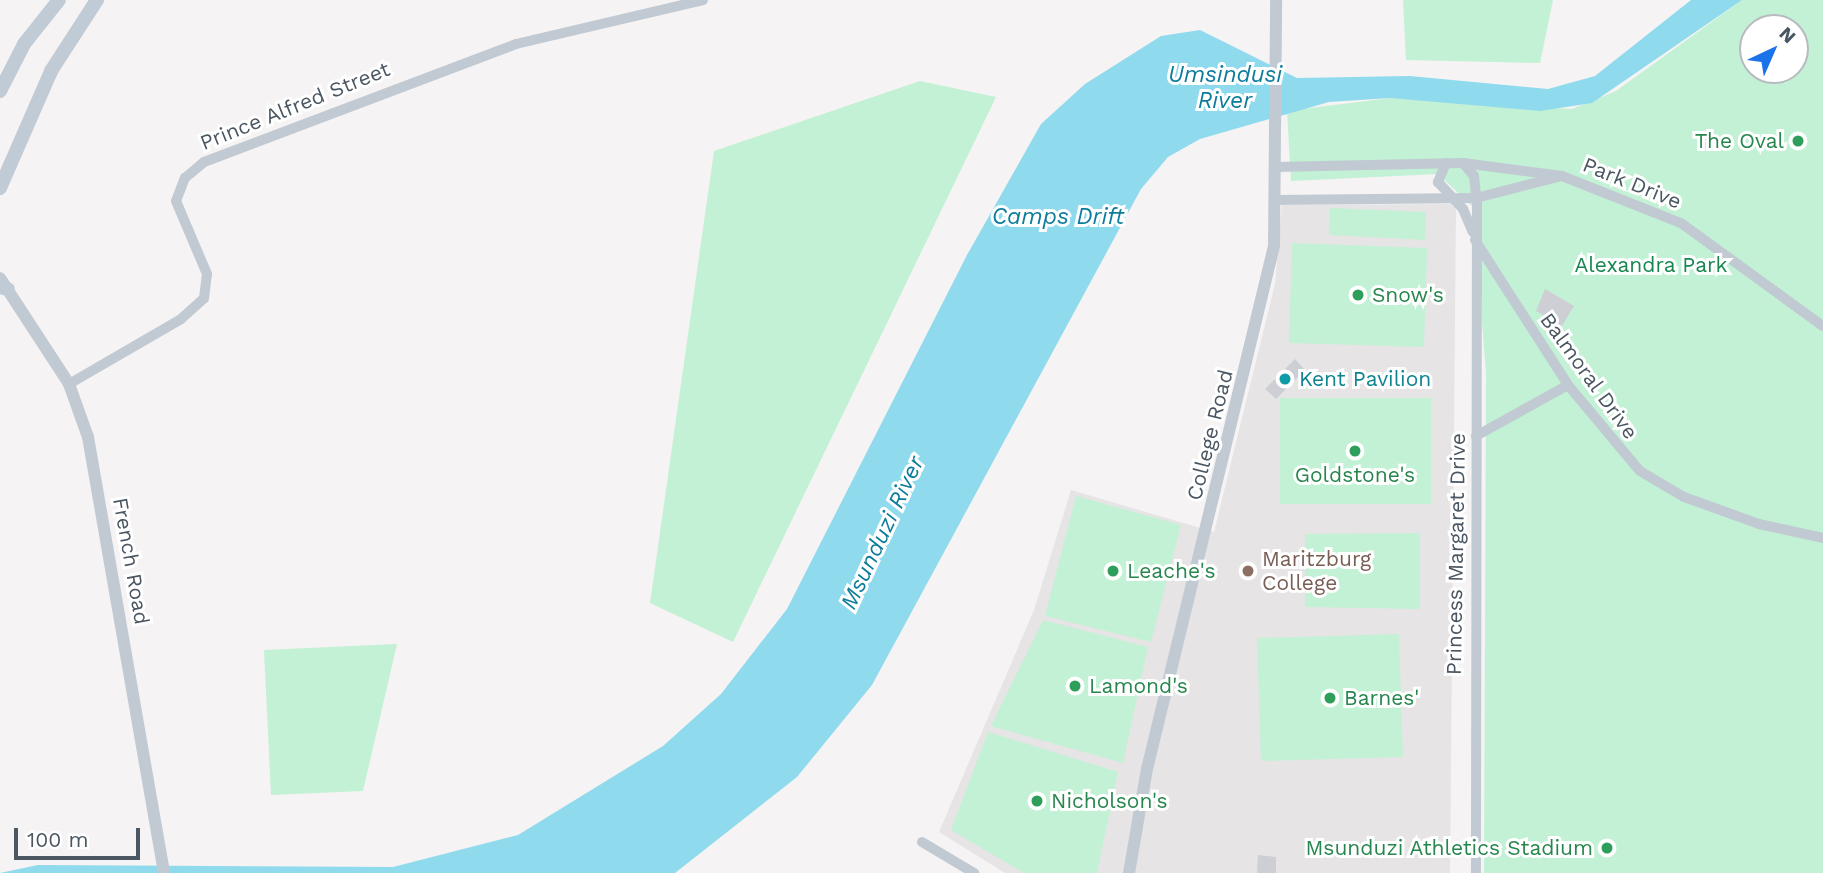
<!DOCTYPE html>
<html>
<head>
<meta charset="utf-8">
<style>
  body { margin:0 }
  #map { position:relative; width:1823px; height:873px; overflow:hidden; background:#f5f3f3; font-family:"Work Sans",sans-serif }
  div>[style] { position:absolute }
  .education>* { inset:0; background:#e6e4e5 }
  .green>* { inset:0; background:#c3f1d5 }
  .water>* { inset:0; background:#90daee }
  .building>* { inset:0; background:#cdcfd5 }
  .minor>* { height:10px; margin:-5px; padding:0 5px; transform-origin:5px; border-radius:5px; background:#c1cad2 }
  .tertiary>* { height:12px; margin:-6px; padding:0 6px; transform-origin:6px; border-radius:6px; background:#c1cad2 }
  .secondary>* { height:14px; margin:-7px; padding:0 7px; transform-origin:7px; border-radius:7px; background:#c1cbd6 }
  .dots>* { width:19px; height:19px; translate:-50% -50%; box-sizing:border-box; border:4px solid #fff; border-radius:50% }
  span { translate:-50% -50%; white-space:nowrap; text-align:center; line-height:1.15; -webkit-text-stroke:6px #fff; paint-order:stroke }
  .street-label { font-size:21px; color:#4a5661 }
  .leisure-label { font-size:21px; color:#27864d }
  .right { translate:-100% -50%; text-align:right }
  .left { translate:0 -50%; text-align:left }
  .park-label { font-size:21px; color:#17864f }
  .culture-label { font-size:21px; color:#0d838f }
  .education-label { font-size:21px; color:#785e54 }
  .water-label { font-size:23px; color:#0c7c9b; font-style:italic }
  .north { position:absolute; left:1739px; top:14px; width:70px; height:70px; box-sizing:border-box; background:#fff; border:2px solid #b7bbc0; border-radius:50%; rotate:44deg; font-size:19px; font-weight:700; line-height:28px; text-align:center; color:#4a5661 }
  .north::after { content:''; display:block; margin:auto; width:24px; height:32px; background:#1a73e8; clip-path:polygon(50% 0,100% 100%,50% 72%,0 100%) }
  .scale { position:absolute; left:14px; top:828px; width:126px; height:32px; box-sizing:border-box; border:4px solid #4a5661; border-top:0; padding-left:9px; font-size:21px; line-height:24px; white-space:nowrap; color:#4a5661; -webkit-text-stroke:5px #fff; paint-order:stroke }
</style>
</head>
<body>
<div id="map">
  <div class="education">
    <i style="clip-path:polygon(1456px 204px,1450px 873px,1005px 873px,939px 832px,1034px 610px,1071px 490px,1214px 532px,1275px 284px,1282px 205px)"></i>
  </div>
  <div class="green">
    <i style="clip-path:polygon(1403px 0,1553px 0,1540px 63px,1406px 60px)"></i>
    <i style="clip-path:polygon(evenodd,1742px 0,1823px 0,1823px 873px,1484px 873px,1486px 373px,1473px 207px,1438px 174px,1291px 181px,1287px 111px,1390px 98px,1572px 109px,1616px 91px,1742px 0,1753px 28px,1795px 28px,1795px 70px,1753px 70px,1753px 28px)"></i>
    <i style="clip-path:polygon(920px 81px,996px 97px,733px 642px,650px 603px,714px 151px)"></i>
    <i style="clip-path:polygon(1330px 208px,1426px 212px,1425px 240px,1329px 235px)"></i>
    <i style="clip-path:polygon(1292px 243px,1427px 248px,1424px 347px,1289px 343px)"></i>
    <i style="clip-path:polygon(1280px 398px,1431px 398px,1431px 504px,1280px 504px)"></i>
    <i style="clip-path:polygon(1076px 496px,1181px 525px,1151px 642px,1045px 616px)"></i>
    <i style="clip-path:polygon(1420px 533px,1420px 609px,1305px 607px,1305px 534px)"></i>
    <i style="clip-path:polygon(1043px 620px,1148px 647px,1123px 763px,991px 726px)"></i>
    <i style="clip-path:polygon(1399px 634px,1403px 757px,1261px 761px,1257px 638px)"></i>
    <i style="clip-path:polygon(397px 644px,363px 791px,271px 795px,264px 650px)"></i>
    <i style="clip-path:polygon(988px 732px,1118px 772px,1097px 873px,1024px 873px,951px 830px)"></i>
  </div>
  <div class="water">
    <i style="clip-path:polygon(1691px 0,1742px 0,1592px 103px,1540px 111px,1390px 98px,1329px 102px,1200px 139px,1168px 157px,1141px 189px,872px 685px,797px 777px,675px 873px,0 873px,38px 865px,393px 867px,518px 835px,663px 746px,721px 694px,787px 609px,967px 255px,1041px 124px,1085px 84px,1161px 36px,1200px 30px,1297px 78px,1410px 76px,1548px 89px,1595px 76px)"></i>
  </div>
  <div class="building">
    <i style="clip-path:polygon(1545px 289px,1574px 306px,1557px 334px,1540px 324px,1545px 316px,1536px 311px)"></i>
    <i style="clip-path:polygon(1295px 359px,1305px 370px,1276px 399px,1265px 389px)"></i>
    <i style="clip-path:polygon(1258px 855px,1276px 857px,1276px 873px,1257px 873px)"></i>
  </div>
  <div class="minor">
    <i style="left:1446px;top:163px;width:21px;rotate:113deg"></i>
    <i style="left:1438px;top:182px;width:37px;rotate:47deg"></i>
    <i style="left:1463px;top:209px;width:25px;rotate:67deg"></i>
    <i style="left:1463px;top:163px;width:17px;rotate:50deg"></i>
    <i style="left:1474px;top:176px;width:27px;rotate:84deg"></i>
    <i style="left:1477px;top:203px;width:670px;rotate:90.09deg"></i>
    <i style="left:1275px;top:167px;width:188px;rotate:-1.2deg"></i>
    <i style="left:1463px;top:163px;width:100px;rotate:7.5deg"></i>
    <i style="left:1562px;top:176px;width:128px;rotate:21.6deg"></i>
    <i style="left:1681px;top:223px;width:175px;rotate:36deg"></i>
    <i style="left:1275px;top:200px;width:201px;rotate:-0.6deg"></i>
    <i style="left:1476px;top:198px;width:85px;rotate:-14.4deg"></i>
    <i style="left:1475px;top:240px;width:172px;rotate:57.3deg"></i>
    <i style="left:1568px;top:385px;width:112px;rotate:50.1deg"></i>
    <i style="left:1640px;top:471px;width:51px;rotate:30.6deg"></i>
    <i style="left:1684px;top:497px;width:80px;rotate:19.8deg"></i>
    <i style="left:1759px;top:524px;width:66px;rotate:12.3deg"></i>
    <i style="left:69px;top:384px;width:129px;rotate:-30.1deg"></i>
    <i style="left:181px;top:319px;width:31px;rotate:-42deg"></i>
    <i style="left:204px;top:298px;width:24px;rotate:-83deg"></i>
    <i style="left:207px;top:274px;width:79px;rotate:-113deg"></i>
    <i style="left:176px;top:201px;width:25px;rotate:-69deg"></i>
    <i style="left:185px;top:178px;width:25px;rotate:-40deg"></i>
    <i style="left:204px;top:162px;width:334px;rotate:-20.7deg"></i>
    <i style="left:516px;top:44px;width:192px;rotate:-13.2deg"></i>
    <i style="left:1476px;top:436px;width:105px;rotate:-29deg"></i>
    <i style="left:922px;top:842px;width:61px;rotate:30.8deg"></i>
  </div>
  <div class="tertiary">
    <i style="left:0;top:278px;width:126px;rotate:56.9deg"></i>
    <i style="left:69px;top:384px;width:56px;rotate:70.3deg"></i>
    <i style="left:88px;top:437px;width:443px;rotate:80.1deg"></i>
    <i style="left:1129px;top:873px;width:106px;rotate:-80.2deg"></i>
    <i style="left:1147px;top:769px;width:538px;rotate:-76.35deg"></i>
    <i style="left:1274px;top:246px;width:246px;rotate:-89.5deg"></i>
  </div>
  <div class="secondary">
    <i style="left:0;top:91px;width:53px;rotate:-62.9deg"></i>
    <i style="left:24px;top:44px;width:56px;rotate:-51.5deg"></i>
    <i style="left:0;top:188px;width:128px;rotate:-66.4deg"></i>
    <i style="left:51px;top:71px;width:85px;rotate:-57.1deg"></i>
    <i style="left:0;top:287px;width:8px;rotate:14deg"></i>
  </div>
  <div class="dots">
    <i style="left:1798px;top:141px;background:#2e9e5b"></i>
    <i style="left:1358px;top:295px;background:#2e9e5b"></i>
    <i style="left:1285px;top:379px;background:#0f9aa8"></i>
    <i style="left:1355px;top:451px;background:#2e9e5b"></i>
    <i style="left:1113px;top:571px;background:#2e9e5b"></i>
    <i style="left:1248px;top:571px;background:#8d6e63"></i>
    <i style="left:1075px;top:686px;background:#2e9e5b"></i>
    <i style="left:1330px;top:698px;background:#2e9e5b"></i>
    <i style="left:1037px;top:801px;background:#2e9e5b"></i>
    <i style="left:1607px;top:848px;background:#2e9e5b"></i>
  </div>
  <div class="street-label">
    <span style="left:295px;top:106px;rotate:-22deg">Prince Alfred Street</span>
    <span style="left:1632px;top:183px;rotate:22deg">Park Drive</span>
    <span style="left:1589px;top:376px;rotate:54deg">Balmoral Drive</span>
    <span style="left:1210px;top:435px;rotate:-76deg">College Road</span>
    <span style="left:1456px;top:554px;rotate:-89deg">Princess Margaret Drive</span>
    <span style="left:131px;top:561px;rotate:80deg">French Road</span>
  </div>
  <div class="leisure-label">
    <span class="right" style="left:1784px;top:141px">The Oval</span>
    <span class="left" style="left:1372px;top:295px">Snow's</span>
    <span style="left:1355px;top:475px">Goldstone's</span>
    <span class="left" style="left:1127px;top:571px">Leache's</span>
    <span class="left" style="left:1089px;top:686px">Lamond's</span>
    <span class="left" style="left:1344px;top:698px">Barnes'</span>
    <span class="left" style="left:1051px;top:801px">Nicholson's</span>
    <span class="right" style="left:1593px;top:848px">Msunduzi Athletics Stadium</span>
  </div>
  <div class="park-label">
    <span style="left:1651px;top:265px">Alexandra Park</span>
  </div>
  <div class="culture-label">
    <span class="left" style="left:1299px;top:379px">Kent Pavilion</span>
  </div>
  <div class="education-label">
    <span class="left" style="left:1262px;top:571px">Maritzburg<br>College</span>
  </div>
  <div class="water-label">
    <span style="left:1225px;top:88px">Umsindusi<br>River</span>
    <span style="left:1058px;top:217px">Camps Drift</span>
    <span style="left:883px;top:533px;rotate:-65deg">Msunduzi River</span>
  </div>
  <div class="north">N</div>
  <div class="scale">100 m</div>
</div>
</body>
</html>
